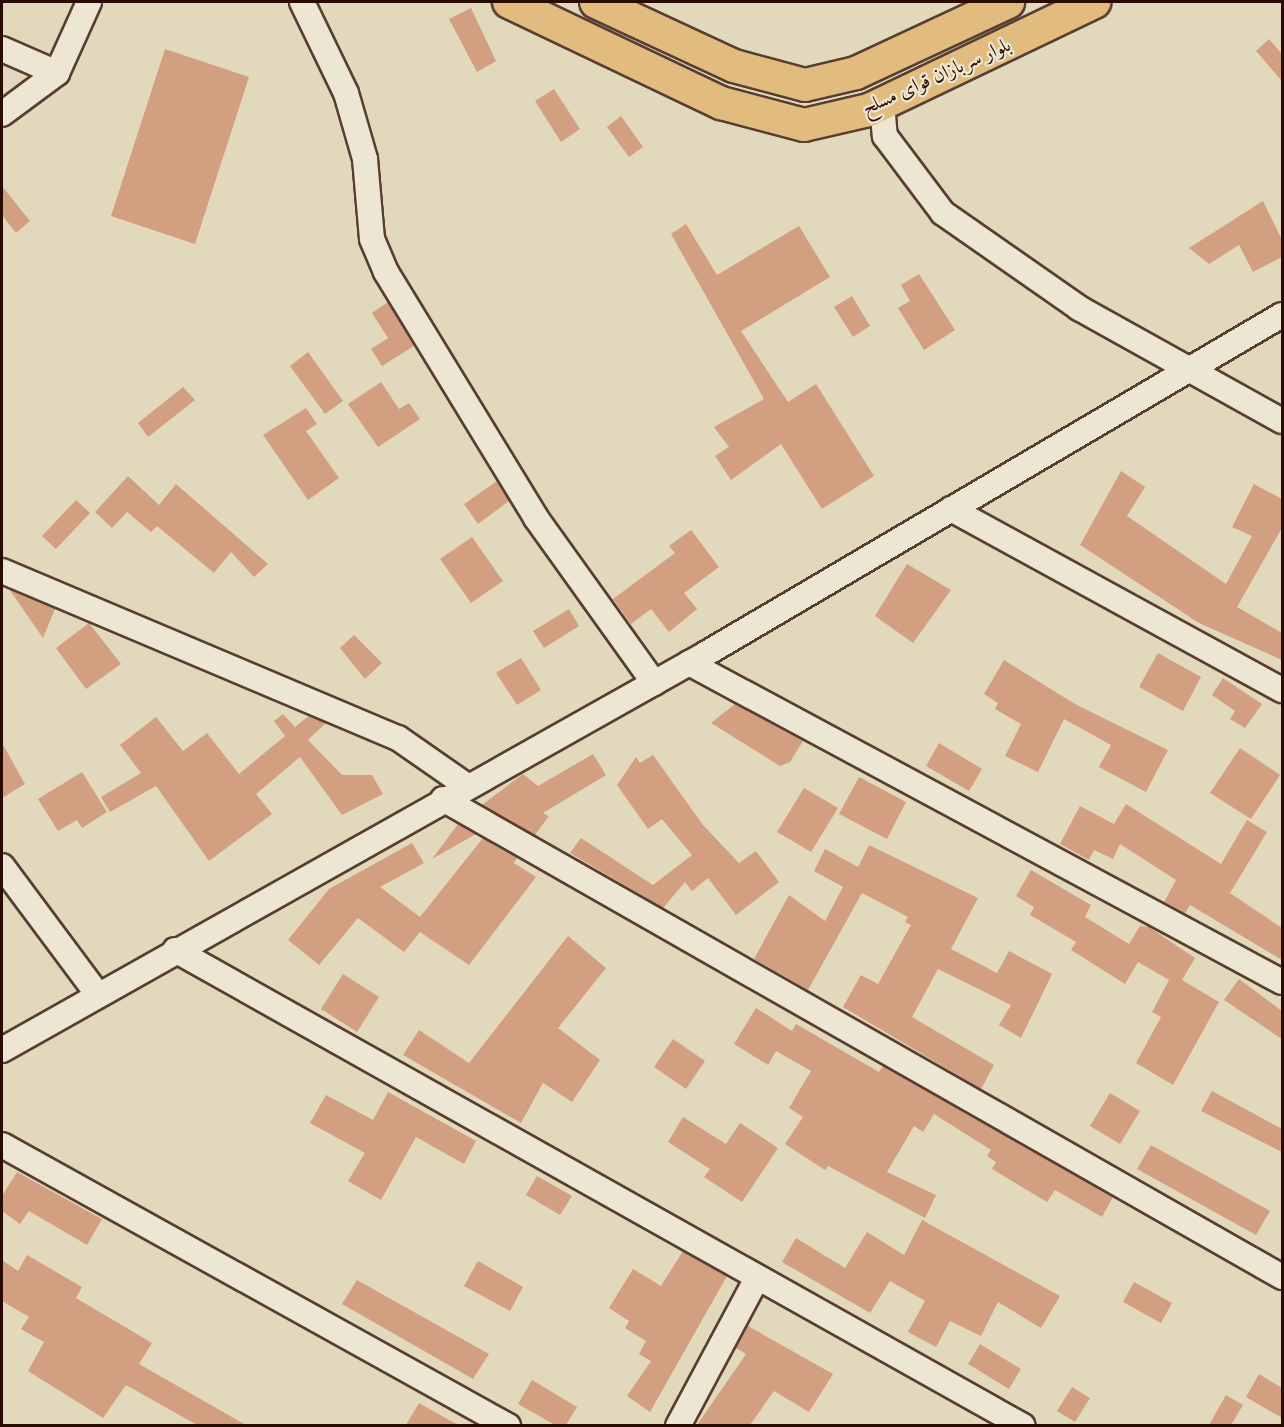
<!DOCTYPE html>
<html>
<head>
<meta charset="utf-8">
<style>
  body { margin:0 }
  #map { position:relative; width:1284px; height:1427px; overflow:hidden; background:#e2d9bc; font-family:"IM FELL French Canon",Amiri,serif }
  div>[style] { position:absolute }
  .building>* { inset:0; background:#d39f81 }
  .roads { filter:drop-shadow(2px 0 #583e30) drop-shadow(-2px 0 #583e30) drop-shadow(0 2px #583e30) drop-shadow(0 -2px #583e30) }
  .minor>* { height:24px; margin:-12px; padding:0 12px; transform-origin:12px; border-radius:12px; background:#ece6d3 }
  .major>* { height:32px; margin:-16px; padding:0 16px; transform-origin:16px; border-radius:16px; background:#e1bc7e }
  span { translate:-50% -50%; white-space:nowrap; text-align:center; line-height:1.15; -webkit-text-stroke:4.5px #ece6d3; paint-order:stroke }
  .street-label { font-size:20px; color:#2a0b02 }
  .frame { position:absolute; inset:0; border:3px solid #2a0b02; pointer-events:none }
</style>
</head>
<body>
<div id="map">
  <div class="building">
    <i style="clip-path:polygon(471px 8px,496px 61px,477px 72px,449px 19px)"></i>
    <i style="clip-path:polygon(1269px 39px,1282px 54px,1282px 81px,1256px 51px)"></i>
    <i style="clip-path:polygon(165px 49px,249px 77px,195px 244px,111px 216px)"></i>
    <i style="clip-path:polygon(554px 89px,580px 129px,561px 142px,535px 101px)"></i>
    <i style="clip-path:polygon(621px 116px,643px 147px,629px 157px,607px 127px)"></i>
    <i style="clip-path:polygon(2px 186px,30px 221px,16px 233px,2px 215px)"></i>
    <i style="clip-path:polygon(1263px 201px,1282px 240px,1282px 257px,1253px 272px,1239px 245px,1209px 264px,1189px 248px)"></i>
    <i style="clip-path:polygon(686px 224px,717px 275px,799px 226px,830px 277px,741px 331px,788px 402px,816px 384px,874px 476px,822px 509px,781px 444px,731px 480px,715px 456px,729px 447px,714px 427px,764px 399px,671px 234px)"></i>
    <i style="clip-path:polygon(919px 274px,955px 330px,924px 350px,898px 308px,910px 301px,901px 285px)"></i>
    <i style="clip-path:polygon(852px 296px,870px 326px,853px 337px,834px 307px)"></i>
    <i style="clip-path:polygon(388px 302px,414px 346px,382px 366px,371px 349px,388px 338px,372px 313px)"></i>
    <i style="clip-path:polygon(308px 352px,343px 401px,325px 414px,290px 366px)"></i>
    <i style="clip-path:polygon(381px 382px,399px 409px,409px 403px,420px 419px,378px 447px,348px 404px)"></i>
    <i style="clip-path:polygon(183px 387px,195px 400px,148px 437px,138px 423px)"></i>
    <i style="clip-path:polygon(306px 408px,317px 424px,306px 431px,339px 478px,308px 500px,263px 435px)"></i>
    <i style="clip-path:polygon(1121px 471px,1145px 487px,1127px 516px,1226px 584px,1252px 536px,1232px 527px,1254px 484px,1282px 499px,1282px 528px,1237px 607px,1282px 633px,1282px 660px,1199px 623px,1080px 545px)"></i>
    <i style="clip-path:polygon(128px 476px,159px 505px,176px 484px,268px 564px,254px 577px,231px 552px,214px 573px,157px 526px,151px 532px,127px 512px,112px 528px,95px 512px)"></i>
    <i style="clip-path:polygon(497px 481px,509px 501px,478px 524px,464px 504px)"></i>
    <i style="clip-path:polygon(76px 500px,90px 513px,56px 549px,42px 536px)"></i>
    <i style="clip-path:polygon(691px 530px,719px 567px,684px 593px,697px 609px,669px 632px,651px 609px,631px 624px,613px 599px,675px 553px,669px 546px)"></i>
    <i style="clip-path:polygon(472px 537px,503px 581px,471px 603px,440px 559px)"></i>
    <i style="clip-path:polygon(907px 564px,951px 590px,913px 643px,875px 616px)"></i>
    <i style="clip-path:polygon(9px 589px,55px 609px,43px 638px)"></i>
    <i style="clip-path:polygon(569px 609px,579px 626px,544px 648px,533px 631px)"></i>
    <i style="clip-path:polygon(89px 623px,121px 664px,86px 689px,56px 648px)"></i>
    <i style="clip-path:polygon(354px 635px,382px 663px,365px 679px,340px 648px)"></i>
    <i style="clip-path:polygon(1158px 653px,1201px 677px,1183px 711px,1139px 687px)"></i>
    <i style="clip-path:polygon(521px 658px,541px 690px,517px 705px,496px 673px)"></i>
    <i style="clip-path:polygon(1004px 660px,1075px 704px,1168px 750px,1146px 792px,1099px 767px,1111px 745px,1064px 719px,1038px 772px,1005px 756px,1021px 724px,995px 709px,998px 703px,984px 694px)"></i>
    <i style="clip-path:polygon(1223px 678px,1262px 704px,1245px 728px,1230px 719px,1235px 711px,1212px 695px)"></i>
    <i style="clip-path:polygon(735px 704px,803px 741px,790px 762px,780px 766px,711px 723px)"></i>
    <i style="clip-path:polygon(283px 714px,295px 727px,309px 716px,326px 723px,308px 740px,342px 775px,372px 775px,383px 794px,342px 815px,300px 757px,256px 794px,272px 814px,209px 861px,156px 786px,110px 812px,101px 797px,141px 773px,120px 745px,156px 717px,183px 751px,207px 733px,239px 774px,285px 736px,274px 721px)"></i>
    <i style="clip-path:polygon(2px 743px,25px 784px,2px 798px)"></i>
    <i style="clip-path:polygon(939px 743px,982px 769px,969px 791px,926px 766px)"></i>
    <i style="clip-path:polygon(1240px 748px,1280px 775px,1251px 819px,1210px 793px)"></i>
    <i style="clip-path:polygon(593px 754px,606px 775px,543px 813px,549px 816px,535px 835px,482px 805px,523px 774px,538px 786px)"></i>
    <i style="clip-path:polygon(653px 755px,703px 825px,739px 863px,756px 851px,779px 882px,736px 915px,708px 878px,692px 891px,685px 882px,663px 908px,570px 853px,581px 838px,653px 885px,692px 855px,662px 819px,648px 829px,617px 785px,636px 757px,640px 763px)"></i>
    <i style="clip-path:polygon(82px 772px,107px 812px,82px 828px,77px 820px,58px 831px,38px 799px)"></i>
    <i style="clip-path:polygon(859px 777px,906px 802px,887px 839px,839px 814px)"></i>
    <i style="clip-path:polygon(804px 788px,838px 808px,811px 852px,777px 832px)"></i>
    <i style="clip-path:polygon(1126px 804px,1221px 864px,1247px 820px,1267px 832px,1230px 893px,1282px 928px,1282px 960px,1190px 905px,1185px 913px,1164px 902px,1176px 880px,1120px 844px,1113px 859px,1094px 850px,1089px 860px,1060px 844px,1080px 806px,1114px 824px)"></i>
    <i style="clip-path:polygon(458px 824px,476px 834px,432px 859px)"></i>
    <i style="clip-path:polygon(483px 838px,517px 858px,514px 863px,536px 877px,469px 965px,420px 932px,404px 952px,358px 918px,319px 965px,288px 940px,329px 889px,412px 843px,424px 863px,380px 887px,420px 917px)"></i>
    <i style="clip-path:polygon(869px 845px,978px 898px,951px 949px,997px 973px,1009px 951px,1052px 974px,1021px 1038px,999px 1025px,1011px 1005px,938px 969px,912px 1017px,994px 1065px,981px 1089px,843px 1007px,861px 975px,878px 984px,911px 925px,905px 922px,908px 917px,862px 893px,808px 990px,754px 959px,789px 895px,825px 921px,843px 887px,814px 871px,825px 849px,858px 867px)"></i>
    <i style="clip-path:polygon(1031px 870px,1091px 905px,1085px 917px,1129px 944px,1140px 926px,1149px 927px,1195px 958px,1182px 980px,1219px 1002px,1173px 1085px,1136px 1063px,1161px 1017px,1152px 1012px,1169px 980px,1138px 962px,1125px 984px,1071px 950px,1076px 942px,1030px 915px,1034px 907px,1016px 896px)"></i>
    <i style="clip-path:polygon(568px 936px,606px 968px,558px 1028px,600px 1060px,572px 1102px,543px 1083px,521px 1123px,403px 1055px,419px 1030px,469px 1063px)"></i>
    <i style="clip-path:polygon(343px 974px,379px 997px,357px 1032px,321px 1009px)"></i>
    <i style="clip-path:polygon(1239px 979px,1282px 1011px,1282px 1039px,1224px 1000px)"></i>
    <i style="clip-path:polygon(756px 1008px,792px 1031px,796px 1024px,879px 1072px,883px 1066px,1113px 1197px,1102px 1217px,1055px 1190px,1047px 1202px,992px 1169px,996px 1162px,987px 1156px,991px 1150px,934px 1114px,923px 1132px,914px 1126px,887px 1172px,936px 1195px,925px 1218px,828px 1166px,825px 1170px,785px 1144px,803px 1117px,789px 1108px,811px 1071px,776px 1051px,768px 1065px,734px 1044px)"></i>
    <i style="clip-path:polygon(673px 1039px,705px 1061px,686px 1089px,654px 1067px)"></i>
    <i style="clip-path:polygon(1212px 1091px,1282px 1129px,1282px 1152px,1201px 1111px)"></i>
    <i style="clip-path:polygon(388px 1092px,476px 1141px,464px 1164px,416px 1137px,381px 1200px,348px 1181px,365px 1153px,310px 1123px,326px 1095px,373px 1120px)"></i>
    <i style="clip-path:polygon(1110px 1093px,1140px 1111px,1120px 1144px,1090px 1126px)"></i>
    <i style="clip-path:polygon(683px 1117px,726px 1144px,740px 1123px,778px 1148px,742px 1202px,704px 1177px,710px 1169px,668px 1142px)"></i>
    <i style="clip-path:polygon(1151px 1145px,1270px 1211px,1256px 1235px,1137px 1169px)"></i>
    <i style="clip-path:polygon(17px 1172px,102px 1219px,87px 1245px,29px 1211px,20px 1224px,2px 1211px,2px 1196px)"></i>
    <i style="clip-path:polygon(537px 1176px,572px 1196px,560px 1215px,526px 1195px)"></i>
    <i style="clip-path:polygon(922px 1220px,1060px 1296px,1041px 1328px,998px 1302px,981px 1336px,950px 1321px,936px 1347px,908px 1332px,925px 1301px,890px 1281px,870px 1313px,782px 1262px,796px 1238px,845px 1268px,867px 1232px,904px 1255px)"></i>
    <i style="clip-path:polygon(683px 1251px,727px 1276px,650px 1412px,627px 1396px,651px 1361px,639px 1354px,646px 1341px,625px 1328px,629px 1321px,609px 1308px,633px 1269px,661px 1286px)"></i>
    <i style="clip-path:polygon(27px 1255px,82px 1287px,76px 1298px,152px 1343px,139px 1364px,246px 1425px,197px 1425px,126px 1385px,103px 1418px,28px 1371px,44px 1342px,21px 1329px,29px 1317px,2px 1301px,2px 1260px,18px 1271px)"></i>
    <i style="clip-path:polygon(478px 1261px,523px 1287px,510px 1311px,464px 1286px)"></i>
    <i style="clip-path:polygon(357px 1280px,489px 1354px,473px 1379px,342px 1304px)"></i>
    <i style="clip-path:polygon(1134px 1282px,1172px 1303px,1161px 1323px,1123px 1302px)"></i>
    <i style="clip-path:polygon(748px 1326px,833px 1374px,809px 1412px,774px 1391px,750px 1425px,697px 1425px,746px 1354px,736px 1348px)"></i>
    <i style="clip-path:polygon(980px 1344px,1021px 1369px,1009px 1389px,968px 1364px)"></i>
    <i style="clip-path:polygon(1259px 1374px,1282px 1388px,1282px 1418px,1246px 1397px)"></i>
    <i style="clip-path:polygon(532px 1380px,577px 1407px,566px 1425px,555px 1425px,518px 1404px)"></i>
    <i style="clip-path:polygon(1072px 1387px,1090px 1398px,1075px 1422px,1057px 1411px)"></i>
    <i style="clip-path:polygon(1226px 1395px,1243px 1405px,1231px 1425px,1209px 1425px)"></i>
    <i style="clip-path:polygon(419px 1403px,458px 1425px,406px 1425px)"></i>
  </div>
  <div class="roads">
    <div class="minor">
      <i style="left:302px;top:2px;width:101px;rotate:64.2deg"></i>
      <i style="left:346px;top:93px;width:69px;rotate:73.9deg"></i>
      <i style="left:365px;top:159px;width:80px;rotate:85deg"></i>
      <i style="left:372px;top:239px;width:36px;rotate:67deg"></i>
      <i style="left:386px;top:272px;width:288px;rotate:58.6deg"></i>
      <i style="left:536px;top:518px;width:203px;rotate:54.4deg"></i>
      <i style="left:2px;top:49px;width:60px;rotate:23.6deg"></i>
      <i style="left:882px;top:104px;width:32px;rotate:85deg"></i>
      <i style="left:885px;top:136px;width:96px;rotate:53deg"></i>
      <i style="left:943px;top:213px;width:166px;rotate:34.9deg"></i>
      <i style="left:1079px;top:308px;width:232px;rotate:29.1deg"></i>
      <i style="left:2px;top:114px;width:69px;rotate:-36.7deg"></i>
      <i style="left:57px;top:73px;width:78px;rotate:-65.7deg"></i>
      <i style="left:951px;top:509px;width:377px;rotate:28.7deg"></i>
      <i style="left:2px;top:571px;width:430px;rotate:22.9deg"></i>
      <i style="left:398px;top:738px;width:84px;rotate:34.8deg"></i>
      <i style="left:689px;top:663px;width:673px;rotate:28.28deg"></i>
      <i style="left:443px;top:799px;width:966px;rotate:29.67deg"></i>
      <i style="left:2px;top:866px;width:161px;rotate:53.3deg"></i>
      <i style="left:175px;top:950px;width:972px;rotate:29.31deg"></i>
      <i style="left:2px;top:1050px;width:809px;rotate:-29.38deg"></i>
      <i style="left:707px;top:653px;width:667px;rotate:-30.45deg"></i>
      <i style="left:2px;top:1145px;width:579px;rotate:29.04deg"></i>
      <i style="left:678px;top:1426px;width:166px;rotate:-61.9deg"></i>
    </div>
    <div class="major">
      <i style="left:509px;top:2px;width:235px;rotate:25.5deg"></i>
      <i style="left:721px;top:103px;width:86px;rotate:14.8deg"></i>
      <i style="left:804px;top:125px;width:67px;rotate:-13deg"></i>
      <i style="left:869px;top:110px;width:250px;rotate:-25.6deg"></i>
      <i style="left:596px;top:2px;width:152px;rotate:24.9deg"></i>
      <i style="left:734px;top:66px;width:73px;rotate:15deg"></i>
      <i style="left:805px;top:85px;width:52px;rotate:-13.2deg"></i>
      <i style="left:856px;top:73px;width:168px;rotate:-25deg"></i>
    </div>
  </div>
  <div class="street-label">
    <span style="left:936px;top:76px;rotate:-24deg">بلوار سربازان قوای مسلح</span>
  </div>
  <div class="frame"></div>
</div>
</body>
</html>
